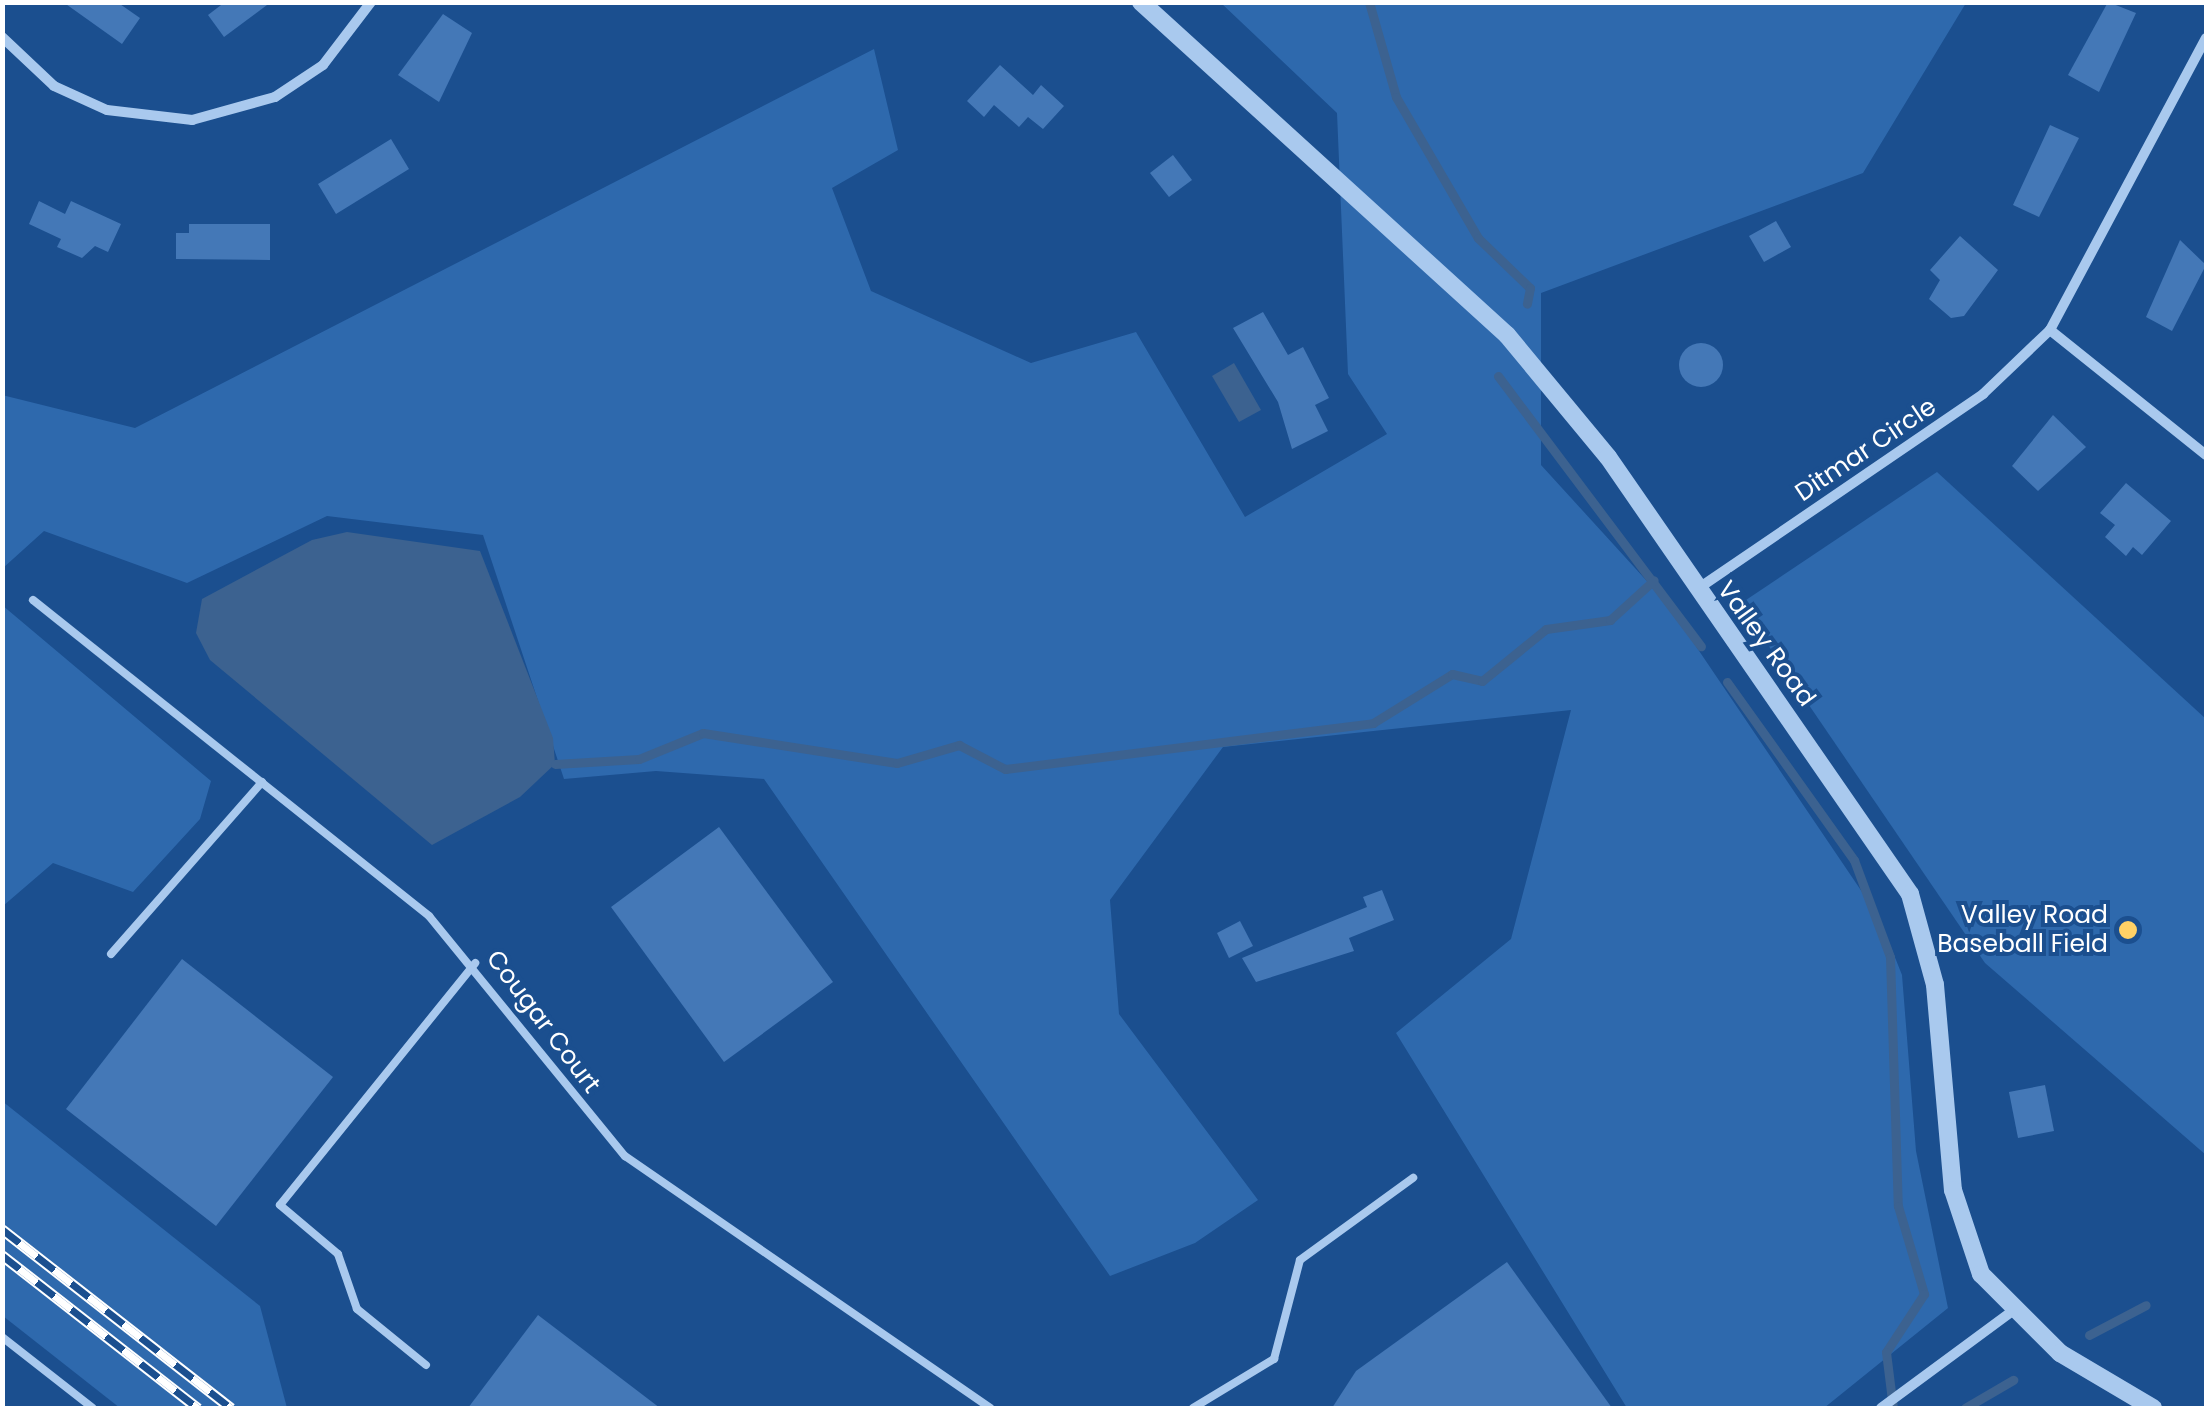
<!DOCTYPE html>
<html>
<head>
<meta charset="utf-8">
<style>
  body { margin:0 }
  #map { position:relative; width:2209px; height:1411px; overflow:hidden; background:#1b4f8f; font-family:Poppins,sans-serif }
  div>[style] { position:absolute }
  .green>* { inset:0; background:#2e69ad }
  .water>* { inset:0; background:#3c6290 }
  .stream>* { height:9px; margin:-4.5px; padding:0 4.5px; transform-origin:4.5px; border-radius:4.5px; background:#3c6290 }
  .building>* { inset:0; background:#4478b7 }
  .round { border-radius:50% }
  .service>* { height:8px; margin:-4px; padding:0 4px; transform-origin:4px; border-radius:4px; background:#a9c9ee }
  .minor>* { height:10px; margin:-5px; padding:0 5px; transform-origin:5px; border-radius:5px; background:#a9c9ee }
  .tertiary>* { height:18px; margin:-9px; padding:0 9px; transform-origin:9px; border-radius:9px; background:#a9c9ee }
  .rail>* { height:11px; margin-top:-5.5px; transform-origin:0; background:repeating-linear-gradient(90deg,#1b4f8f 0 22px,#fff 0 44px); box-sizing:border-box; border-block:2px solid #fff }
  .dots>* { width:28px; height:28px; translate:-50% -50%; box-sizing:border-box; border:5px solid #1b4f8f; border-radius:50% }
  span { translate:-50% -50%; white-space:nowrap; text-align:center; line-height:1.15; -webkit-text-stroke:8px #1b4f8f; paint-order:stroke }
  .street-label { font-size:25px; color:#fff }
  .poi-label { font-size:25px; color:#fff }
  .right { translate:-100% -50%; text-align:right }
  .frame { position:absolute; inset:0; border:5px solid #fff; pointer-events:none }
</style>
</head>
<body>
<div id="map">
  <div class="green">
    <i style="clip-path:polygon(1221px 3px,1966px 3px,1863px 173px,1541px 293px,1541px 465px,1666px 602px,1879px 917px,1902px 975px,1916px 1151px,1948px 1308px,1824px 1408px,1627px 1408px,1396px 1033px,1511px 939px,1571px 710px,1223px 747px,1110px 900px,1119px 1014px,1258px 1200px,1195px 1243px,1110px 1276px,764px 779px,656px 771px,564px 779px,483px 535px,327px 516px,187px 583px,44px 531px,3px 568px,2px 395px,135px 428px,874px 49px,898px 150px,832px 188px,871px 291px,1031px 363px,1136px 332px,1245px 517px,1387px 434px,1348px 374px,1337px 113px)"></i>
    <i style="clip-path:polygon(1937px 472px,2206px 719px,2206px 1155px,1985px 963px,1740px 604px)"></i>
    <i style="clip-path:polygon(2px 605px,211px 781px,200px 819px,133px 892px,53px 863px,3px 906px)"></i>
    <i style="clip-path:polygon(2px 1101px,260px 1306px,287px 1408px,120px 1408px,3px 1316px)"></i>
  </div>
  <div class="water">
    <i style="clip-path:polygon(1234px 363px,1261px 410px,1239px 422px,1212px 376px)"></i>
    <i style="clip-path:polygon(347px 532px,480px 551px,553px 738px,555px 764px,520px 797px,432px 845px,210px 660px,196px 633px,202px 599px,312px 540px)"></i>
  </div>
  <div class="stream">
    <i style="left:1369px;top:2px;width:99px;rotate:74.1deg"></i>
    <i style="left:1396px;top:97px;width:163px;rotate:59.8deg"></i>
    <i style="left:1478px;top:238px;width:72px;rotate:43.9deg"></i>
    <i style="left:1530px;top:288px;width:16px;rotate:101deg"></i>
    <i style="left:1498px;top:376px;width:338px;rotate:53.1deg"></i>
    <i style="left:1727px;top:682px;width:219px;rotate:54.5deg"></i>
    <i style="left:1854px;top:860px;width:103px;rotate:69.6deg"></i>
    <i style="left:1890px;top:957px;width:249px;rotate:88.2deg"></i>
    <i style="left:1898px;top:1206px;width:92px;rotate:73.5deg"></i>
    <i style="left:1924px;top:1294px;width:69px;rotate:123.2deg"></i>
    <i style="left:1886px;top:1352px;width:56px;rotate:82.9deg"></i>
    <i style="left:555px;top:764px;width:84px;rotate:-3.4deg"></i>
    <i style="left:639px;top:759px;width:69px;rotate:-22.1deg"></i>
    <i style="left:703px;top:733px;width:196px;rotate:8.8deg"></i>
    <i style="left:897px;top:763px;width:65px;rotate:-16.2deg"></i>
    <i style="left:959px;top:745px;width:52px;rotate:27.6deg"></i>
    <i style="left:1005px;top:769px;width:371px;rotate:-7.1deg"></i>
    <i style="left:1373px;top:723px;width:93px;rotate:-31.8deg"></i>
    <i style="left:1452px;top:674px;width:31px;rotate:13deg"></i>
    <i style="left:1482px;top:681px;width:82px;rotate:-39.1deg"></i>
    <i style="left:1546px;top:629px;width:65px;rotate:-8deg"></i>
    <i style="left:1610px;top:620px;width:59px;rotate:-42.3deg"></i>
    <i style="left:2089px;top:1335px;width:64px;rotate:-27.8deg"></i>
    <i style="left:1965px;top:1408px;width:56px;rotate:-30.3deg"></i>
  </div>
  <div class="building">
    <i style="clip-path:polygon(63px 2px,117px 2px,140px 18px,122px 44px)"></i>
    <i style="clip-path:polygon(225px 2px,271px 2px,224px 37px,208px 15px)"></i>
    <i style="clip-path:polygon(2108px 2px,2136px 13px,2099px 92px,2068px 75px)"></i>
    <i style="clip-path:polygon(443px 14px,472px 33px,439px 102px,398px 75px)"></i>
    <i style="clip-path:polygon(1000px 65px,1033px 95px,1041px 85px,1064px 106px,1043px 129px,1028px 117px,1019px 127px,994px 105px,984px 117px,967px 101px)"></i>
    <i style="clip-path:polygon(2050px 125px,2079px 138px,2039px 217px,2013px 205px)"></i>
    <i style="clip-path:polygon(391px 139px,409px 169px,336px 214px,318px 184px)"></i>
    <i style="clip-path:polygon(1173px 155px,1192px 180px,1169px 197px,1150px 173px)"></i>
    <i style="clip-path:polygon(39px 201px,65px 214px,71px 201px,121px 224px,108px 252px,95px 246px,82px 258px,57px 247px,61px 239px,29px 224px)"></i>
    <i style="clip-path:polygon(1776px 221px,1791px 247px,1764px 262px,1749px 236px)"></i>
    <i style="clip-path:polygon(189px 224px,270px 224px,270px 260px,176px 259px,176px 233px,189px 233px)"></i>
    <i style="clip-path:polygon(1960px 236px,1998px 270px,1964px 316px,1951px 318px,1929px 299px,1940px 280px,1930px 270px)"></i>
    <i style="clip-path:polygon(2180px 240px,2206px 265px,2172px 331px,2146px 317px)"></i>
    <i style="clip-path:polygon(1263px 312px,1288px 355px,1303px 347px,1329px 398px,1315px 405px,1328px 431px,1292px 449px,1278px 402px,1233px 328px)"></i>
    <i class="round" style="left:1679px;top:343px;width:44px;height:44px"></i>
    <i style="clip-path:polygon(2053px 415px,2086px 447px,2038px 491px,2012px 466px)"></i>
    <i style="clip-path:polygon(2126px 483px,2171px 521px,2142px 555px,2133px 547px,2126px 556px,2105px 537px,2115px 525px,2100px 513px)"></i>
    <i style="clip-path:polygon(719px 827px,833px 982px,724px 1062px,611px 907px)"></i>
    <i style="clip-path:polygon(1382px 890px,1394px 920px,1349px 938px,1354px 951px,1256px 982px,1242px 958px,1367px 907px,1363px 897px)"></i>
    <i style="clip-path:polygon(1240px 921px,1253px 946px,1229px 958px,1217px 933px)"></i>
    <i style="clip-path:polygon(182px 959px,333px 1077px,216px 1226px,66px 1109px)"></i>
    <i style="clip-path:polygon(2045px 1085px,2054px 1131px,2018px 1138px,2009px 1092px)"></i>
    <i style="clip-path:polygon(1507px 1262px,1612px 1408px,1332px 1408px,1356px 1371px)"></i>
    <i style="clip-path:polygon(538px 1315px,660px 1408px,468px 1408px)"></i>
  </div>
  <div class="service">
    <i style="left:33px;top:600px;width:507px;rotate:38.59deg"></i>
    <i style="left:429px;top:916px;width:310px;rotate:50.8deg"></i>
    <i style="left:625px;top:1156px;width:444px;rotate:34.6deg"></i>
    <i style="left:111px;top:954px;width:229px;rotate:-48.7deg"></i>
    <i style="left:2px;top:1337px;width:115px;rotate:38deg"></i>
    <i style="left:426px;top:1365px;width:89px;rotate:-140.9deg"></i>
    <i style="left:357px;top:1309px;width:58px;rotate:-109.1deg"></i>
    <i style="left:338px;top:1254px;width:76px;rotate:-139.8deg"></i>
    <i style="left:280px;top:1205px;width:311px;rotate:-51.1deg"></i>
    <i style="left:1193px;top:1408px;width:95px;rotate:-31.2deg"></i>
    <i style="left:1274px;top:1359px;width:102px;rotate:-75.3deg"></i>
    <i style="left:1300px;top:1260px;width:140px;rotate:-36deg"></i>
  </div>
  <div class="minor">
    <i style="left:2px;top:37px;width:71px;rotate:43.3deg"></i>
    <i style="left:54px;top:86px;width:58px;rotate:24.4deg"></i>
    <i style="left:107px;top:110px;width:86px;rotate:6.7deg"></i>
    <i style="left:192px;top:120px;width:86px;rotate:-15.5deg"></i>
    <i style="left:275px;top:97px;width:58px;rotate:-33.7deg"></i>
    <i style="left:323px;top:65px;width:79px;rotate:-52.7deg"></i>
    <i style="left:2050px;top:330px;width:200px;rotate:38.7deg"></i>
    <i style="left:1696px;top:590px;width:348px;rotate:-34.3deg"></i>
    <i style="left:1983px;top:394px;width:93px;rotate:-43.7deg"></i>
    <i style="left:2050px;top:330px;width:331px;rotate:-61.9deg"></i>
    <i style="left:1881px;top:1408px;width:160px;rotate:-36.4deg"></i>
  </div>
  <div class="tertiary">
    <i style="left:1141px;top:2px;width:495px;rotate:42.3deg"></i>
    <i style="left:1507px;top:335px;width:158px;rotate:50.4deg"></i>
    <i style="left:1608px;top:457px;width:531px;rotate:55.35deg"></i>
    <i style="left:1910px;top:894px;width:94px;rotate:74.6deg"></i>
    <i style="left:1935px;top:985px;width:206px;rotate:85deg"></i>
    <i style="left:1953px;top:1190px;width:89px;rotate:71.6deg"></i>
    <i style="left:1981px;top:1274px;width:112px;rotate:45deg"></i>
    <i style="left:2060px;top:1353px;width:108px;rotate:30.6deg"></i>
  </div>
  <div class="rail">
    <i style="left:2px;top:1229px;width:291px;rotate:38deg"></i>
    <i style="left:2px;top:1255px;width:249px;rotate:38deg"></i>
  </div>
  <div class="dots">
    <i style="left:2128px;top:930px;background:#ffd166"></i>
  </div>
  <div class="street-label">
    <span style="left:1866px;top:450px;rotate:-34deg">Ditmar Circle</span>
    <span style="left:1766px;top:644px;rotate:54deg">Valley Road</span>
    <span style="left:543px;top:1022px;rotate:53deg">Cougar Court</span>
  </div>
  <div class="poi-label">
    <span class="right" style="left:2108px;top:930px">Valley Road<br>Baseball Field</span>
  </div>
  <div class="frame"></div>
</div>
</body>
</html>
